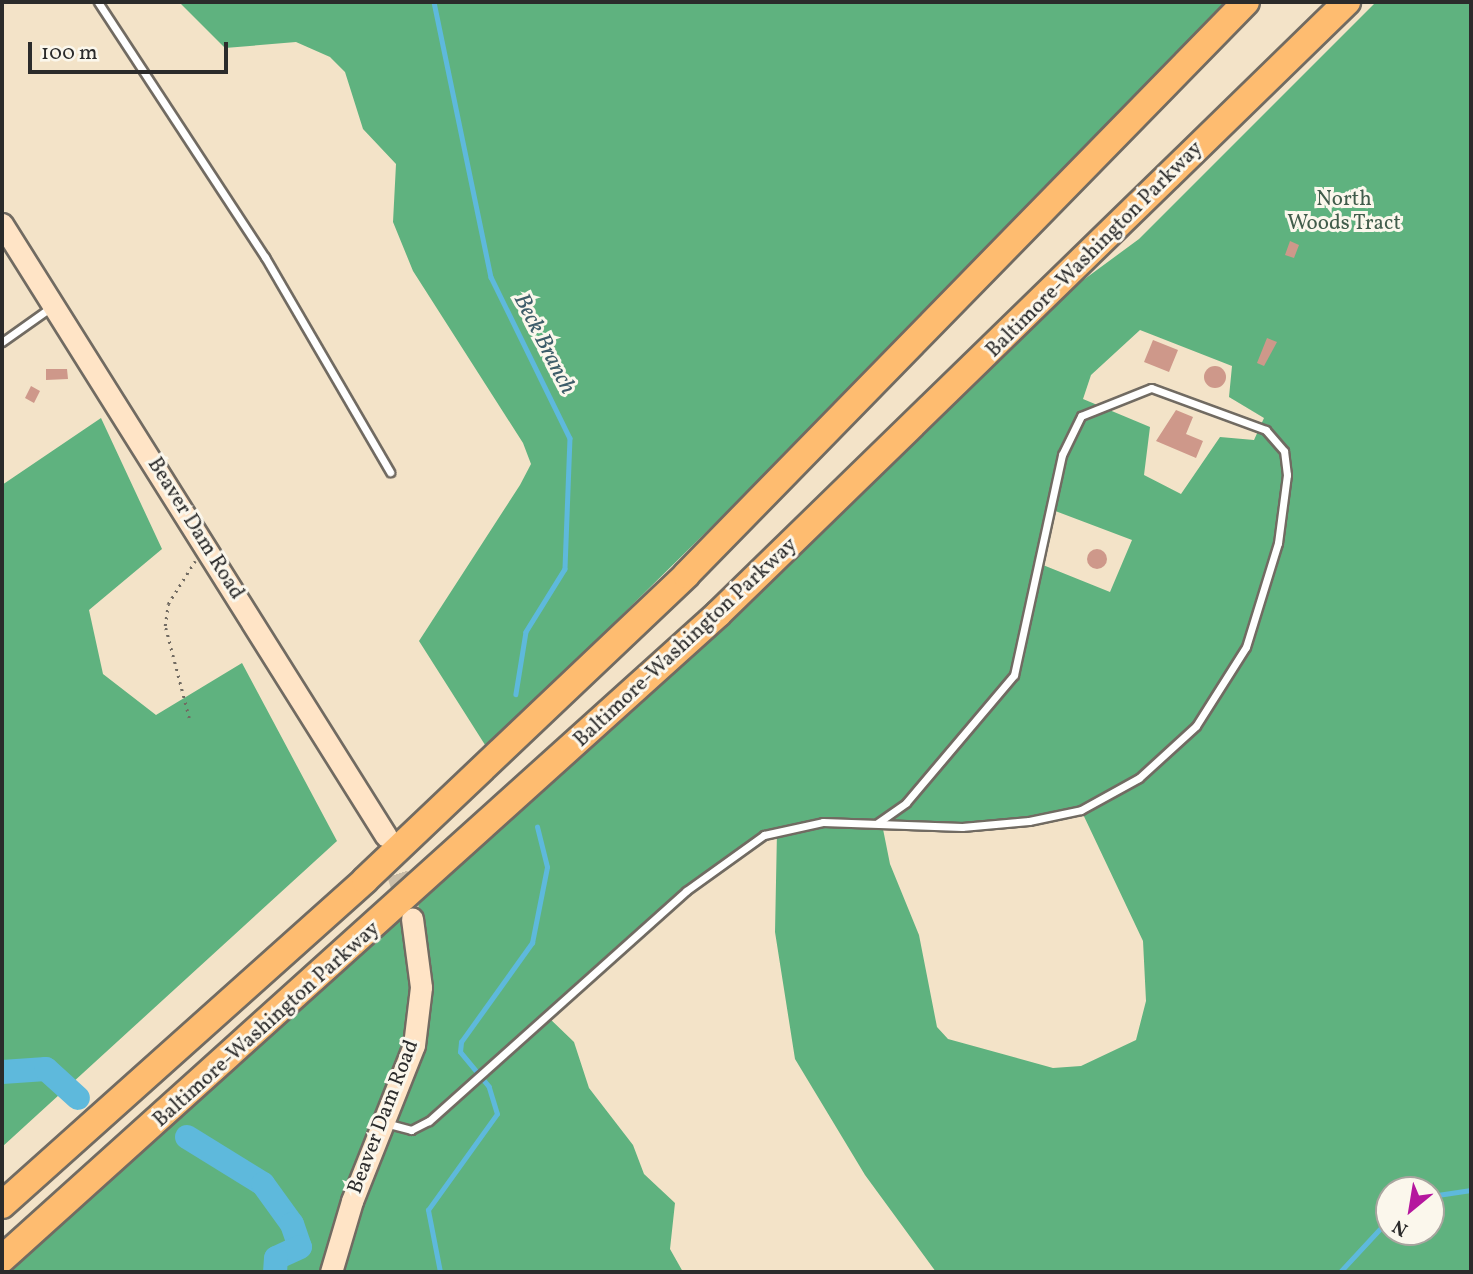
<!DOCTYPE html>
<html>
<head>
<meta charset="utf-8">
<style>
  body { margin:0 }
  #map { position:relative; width:1473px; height:1274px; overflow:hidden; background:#f3e3c8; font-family:Vollkorn,serif }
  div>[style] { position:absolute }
  .forest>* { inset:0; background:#5fb27f }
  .stream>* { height:4.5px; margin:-2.25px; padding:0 2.25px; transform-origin:2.25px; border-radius:2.25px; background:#5eb9dc }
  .river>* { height:24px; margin:-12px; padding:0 12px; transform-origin:12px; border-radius:12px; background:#5eb9dc }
  .building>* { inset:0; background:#ce988a }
  .round { border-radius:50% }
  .secondary-tunnel>* { height:21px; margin-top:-10.5px; transform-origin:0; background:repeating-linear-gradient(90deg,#cbbea9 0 21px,transparent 0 31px) }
  .path>* { height:2.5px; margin-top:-1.25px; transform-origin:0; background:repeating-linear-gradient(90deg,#716b62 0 2px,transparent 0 7px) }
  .roads { filter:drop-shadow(2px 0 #716b62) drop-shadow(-2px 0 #716b62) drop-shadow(0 2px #716b62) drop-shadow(0 -2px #716b62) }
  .lane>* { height:7px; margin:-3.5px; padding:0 3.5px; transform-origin:3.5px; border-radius:3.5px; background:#fff }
  .secondary>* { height:21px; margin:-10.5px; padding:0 10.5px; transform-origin:10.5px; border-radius:10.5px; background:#ffe4c6 }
  .highway>* { height:26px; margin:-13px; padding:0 13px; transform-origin:13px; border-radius:13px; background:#febc70 }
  span { translate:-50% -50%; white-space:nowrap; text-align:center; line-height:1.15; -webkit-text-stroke:6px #fbf7ec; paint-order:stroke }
  .park-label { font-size:21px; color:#415c4b }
  .street-label { font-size:21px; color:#2b2b2b }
  .water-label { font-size:23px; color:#3d5d69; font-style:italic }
  .frame { position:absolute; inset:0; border:4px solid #2b2b2b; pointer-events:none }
  .north { position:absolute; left:1375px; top:1176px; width:70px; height:70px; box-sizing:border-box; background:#fbf7ec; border:2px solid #a8a59f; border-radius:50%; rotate:210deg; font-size:19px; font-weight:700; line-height:28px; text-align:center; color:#2b2b2b }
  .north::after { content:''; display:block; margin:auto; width:24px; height:32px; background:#b5179e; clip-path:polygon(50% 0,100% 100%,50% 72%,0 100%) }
  .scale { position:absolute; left:28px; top:42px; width:200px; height:32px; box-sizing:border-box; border:4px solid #2b2b2b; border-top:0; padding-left:9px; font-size:21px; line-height:24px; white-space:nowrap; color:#2b2b2b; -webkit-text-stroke:5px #fbf7ec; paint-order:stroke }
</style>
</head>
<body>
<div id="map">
  <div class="forest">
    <i style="clip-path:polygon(179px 2px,1229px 2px,963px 279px,487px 748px,419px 641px,520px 485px,531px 464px,523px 443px,413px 271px,393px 222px,396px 164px,363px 129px,345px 72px,330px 57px,296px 42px,225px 48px)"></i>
    <i style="clip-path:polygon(evenodd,1376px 2px,1471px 2px,1471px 1272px,936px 1272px,865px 1175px,795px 1059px,775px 932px,777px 831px,743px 847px,547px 1016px,574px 1042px,589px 1088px,633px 1145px,644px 1174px,675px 1203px,670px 1249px,683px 1272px,2px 1272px,2px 1259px,1010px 334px,1139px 239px,1376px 2px,1140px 330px,1232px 366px,1229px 397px,1264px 418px,1254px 440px,1220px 437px,1181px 494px,1144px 475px,1150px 427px,1083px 399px,1091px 375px,1140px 330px,1376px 2px,1050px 509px,1132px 540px,1110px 592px,1038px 563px,1050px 509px,1376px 2px,1081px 810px,1143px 941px,1146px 1001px,1136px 1040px,1081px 1066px,1053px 1068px,948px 1039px,937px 1027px,919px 935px,890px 864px,882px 824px,962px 827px,1081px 810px,1376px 2px,1389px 1190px,1431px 1190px,1431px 1232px,1389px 1232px,1389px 1190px)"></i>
    <i style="clip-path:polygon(101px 418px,162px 549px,89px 610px,103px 674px,156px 715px,242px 663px,337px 841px,2px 1147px,2px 485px)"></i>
  </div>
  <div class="stream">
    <i style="left:434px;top:2px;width:281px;rotate:78.3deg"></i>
    <i style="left:491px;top:277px;width:179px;rotate:63.9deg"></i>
    <i style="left:570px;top:438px;width:131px;rotate:92.2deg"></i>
    <i style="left:565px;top:569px;width:74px;rotate:121.8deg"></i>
    <i style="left:526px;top:632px;width:63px;rotate:99.2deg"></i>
    <i style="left:1431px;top:1196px;width:40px;rotate:-8.5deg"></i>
    <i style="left:440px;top:1272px;width:63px;rotate:-101deg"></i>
    <i style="left:428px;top:1210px;width:118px;rotate:-54.3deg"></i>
    <i style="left:497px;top:1114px;width:28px;rotate:-107deg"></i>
    <i style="left:489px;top:1087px;width:45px;rotate:-129.6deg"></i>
    <i style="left:460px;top:1052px;width:10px;rotate:-84deg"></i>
    <i style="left:461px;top:1042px;width:122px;rotate:-54.4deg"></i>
    <i style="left:532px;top:943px;width:77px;rotate:-78.8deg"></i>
    <i style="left:547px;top:867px;width:41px;rotate:-104deg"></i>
    <i style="left:1340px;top:1272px;width:72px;rotate:-47.2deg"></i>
  </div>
  <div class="river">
    <i style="left:2px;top:1072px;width:44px;rotate:-3.9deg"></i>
    <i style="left:46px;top:1069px;width:43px;rotate:42.2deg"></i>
    <i style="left:187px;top:1137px;width:89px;rotate:31.7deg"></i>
    <i style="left:263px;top:1184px;width:49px;rotate:54.1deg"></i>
    <i style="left:292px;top:1224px;width:24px;rotate:71deg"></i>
    <i style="left:300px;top:1247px;width:26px;rotate:155deg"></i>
    <i style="left:276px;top:1258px;width:14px;rotate:94deg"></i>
  </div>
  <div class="building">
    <i style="clip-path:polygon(1290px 241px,1299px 245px,1294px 258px,1285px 255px)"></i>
    <i style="clip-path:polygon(1267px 338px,1277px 342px,1264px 366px,1257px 363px)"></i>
    <i style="clip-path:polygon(1153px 340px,1178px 350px,1169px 372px,1144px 362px)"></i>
    <i class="round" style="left:1204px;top:366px;width:22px;height:22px"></i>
    <i style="clip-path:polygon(46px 369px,67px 369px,68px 379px,46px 380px)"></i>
    <i style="clip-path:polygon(31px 386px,40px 391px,34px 403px,25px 398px)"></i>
    <i style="clip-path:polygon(1176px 410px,1193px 417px,1186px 434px,1203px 441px,1196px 458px,1156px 441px)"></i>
    <i class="round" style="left:1087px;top:549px;width:20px;height:20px"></i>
  </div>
  <div class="secondary-tunnel">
    <i style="left:388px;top:844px;width:69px;rotate:72.3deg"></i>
  </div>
  <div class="path">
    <i style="left:189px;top:718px;width:95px;rotate:-104.6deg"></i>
    <i style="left:165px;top:626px;width:22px;rotate:-82deg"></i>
    <i style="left:168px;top:604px;width:51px;rotate:-57.9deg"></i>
  </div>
  <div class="roads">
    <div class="lane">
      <i style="left:98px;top:2px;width:305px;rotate:56.8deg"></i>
      <i style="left:265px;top:257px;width:249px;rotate:59.8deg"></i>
      <i style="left:2px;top:342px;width:59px;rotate:-35.3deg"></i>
      <i style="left:385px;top:1123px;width:27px;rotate:15deg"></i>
      <i style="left:411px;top:1130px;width:20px;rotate:-27deg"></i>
      <i style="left:429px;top:1121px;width:345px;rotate:-41.8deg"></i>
      <i style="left:686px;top:891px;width:96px;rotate:-35.7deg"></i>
      <i style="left:764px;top:835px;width:60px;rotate:-12.4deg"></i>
      <i style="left:823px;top:822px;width:139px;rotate:2.1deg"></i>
      <i style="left:962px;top:827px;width:67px;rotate:-5.1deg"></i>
      <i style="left:1029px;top:821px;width:53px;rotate:-11.9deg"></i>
      <i style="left:1081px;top:810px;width:66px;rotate:-28.9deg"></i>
      <i style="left:1139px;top:778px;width:77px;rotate:-42.4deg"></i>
      <i style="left:1196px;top:726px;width:93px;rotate:-57.7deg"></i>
      <i style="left:1246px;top:647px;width:109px;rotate:-72.9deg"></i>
      <i style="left:1278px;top:543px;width:69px;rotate:-82.5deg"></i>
      <i style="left:1287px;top:475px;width:24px;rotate:-97deg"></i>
      <i style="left:1284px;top:451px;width:28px;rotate:-131deg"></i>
      <i style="left:1266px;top:430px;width:122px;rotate:-159.9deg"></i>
      <i style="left:1151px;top:388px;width:75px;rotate:158.2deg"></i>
      <i style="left:1081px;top:416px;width:43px;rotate:116deg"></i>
      <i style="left:1062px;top:455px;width:225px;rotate:102.3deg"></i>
      <i style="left:1014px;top:675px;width:167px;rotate:130.2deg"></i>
      <i style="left:906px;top:803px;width:35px;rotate:145deg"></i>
    </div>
    <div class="secondary">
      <i style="left:2px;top:224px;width:722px;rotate:57.89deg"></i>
      <i style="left:331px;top:1272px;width:74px;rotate:-73.5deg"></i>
      <i style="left:352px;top:1201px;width:168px;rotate:-68.3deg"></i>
      <i style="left:414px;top:1045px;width:58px;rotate:-83.1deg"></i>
      <i style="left:421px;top:987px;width:69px;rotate:-97.5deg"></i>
    </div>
    <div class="highway">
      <i style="left:2px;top:1205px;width:487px;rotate:-41.8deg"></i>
      <i style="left:365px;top:880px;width:443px;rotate:-43.5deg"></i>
      <i style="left:686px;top:575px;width:801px;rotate:-45.66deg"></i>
      <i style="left:2px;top:1259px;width:964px;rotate:-42.01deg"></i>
      <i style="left:718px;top:614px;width:878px;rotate:-44.22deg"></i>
    </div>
  </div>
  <div class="park-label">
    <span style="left:1344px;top:212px">North<br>Woods Tract</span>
  </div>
  <div class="street-label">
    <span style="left:1095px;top:250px;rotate:-45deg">Baltimore-Washington Parkway</span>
    <span style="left:195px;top:529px;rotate:58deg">Beaver Dam Road</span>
    <span style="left:686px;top:643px;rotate:-43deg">Baltimore-Washington Parkway</span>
    <span style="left:267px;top:1025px;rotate:-42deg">Baltimore-Washington Parkway</span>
    <span style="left:384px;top:1117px;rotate:-69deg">Beaver Dam Road</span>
  </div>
  <div class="water-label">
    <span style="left:544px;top:344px;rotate:63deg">Beck Branch</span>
  </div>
  <div class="frame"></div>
  <div class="north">N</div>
  <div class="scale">100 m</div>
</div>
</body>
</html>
